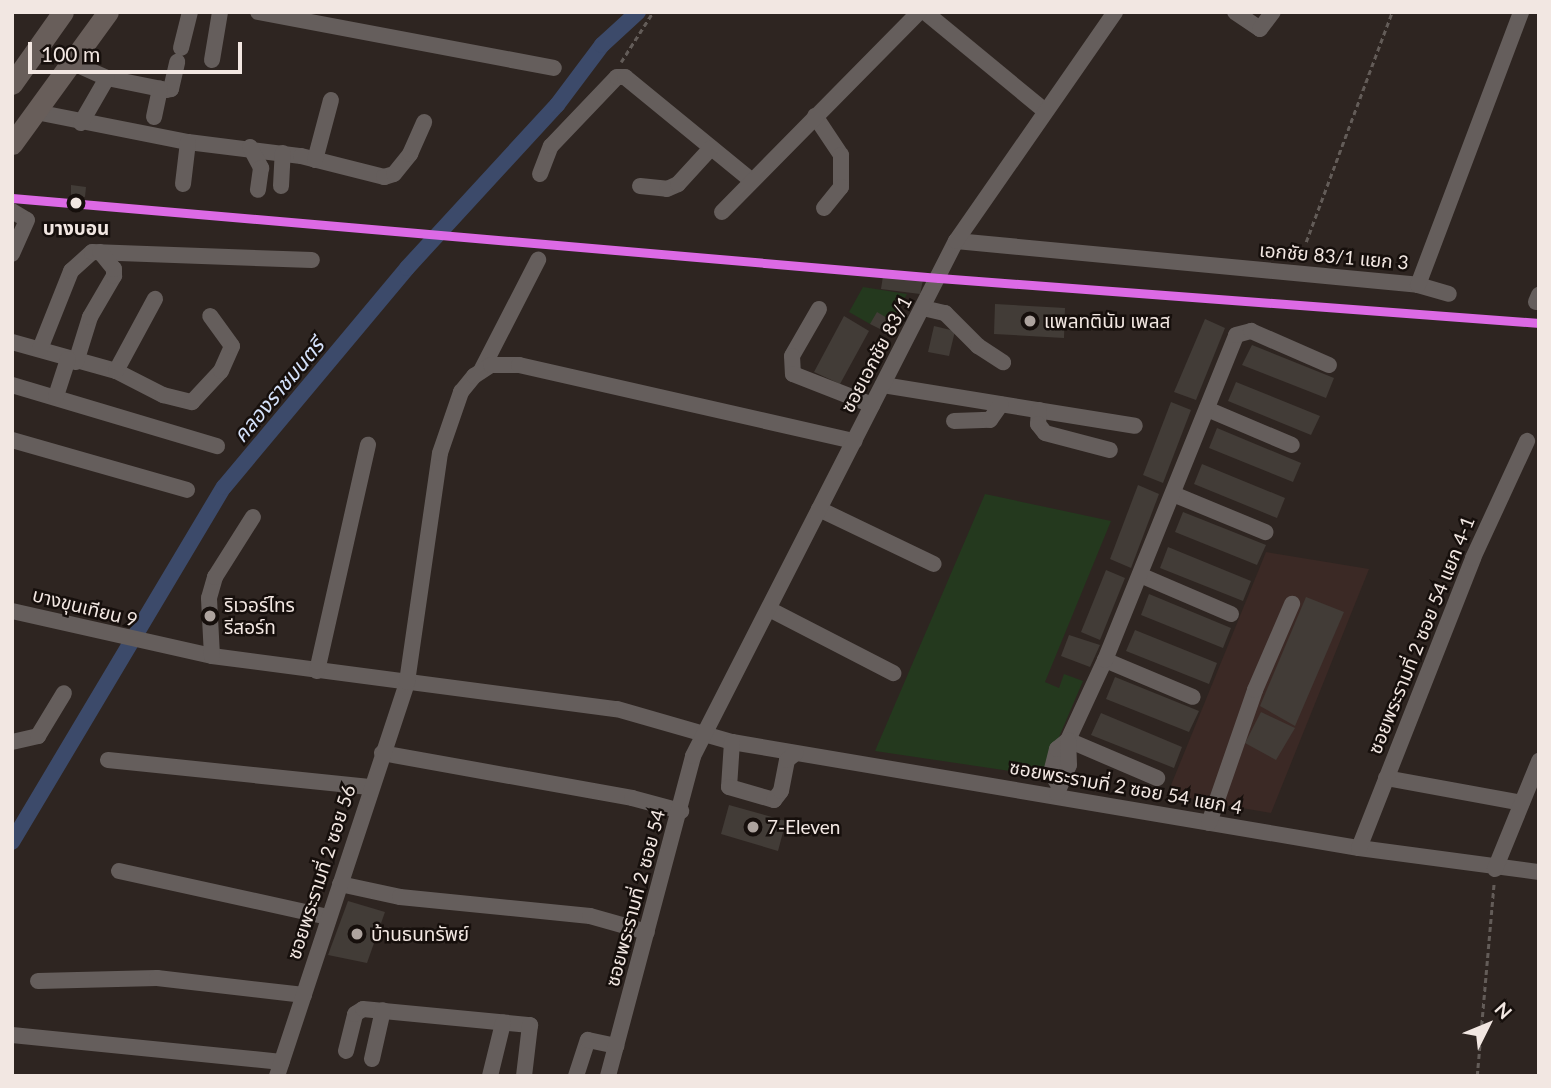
<!DOCTYPE html>
<html>
<head>
<meta charset="utf-8">
<style>
  body { margin:0 }
  #map { position:relative; width:1551px; height:1088px; overflow:hidden; background:#2e2521; font-family:Lato,"Noto Sans Thai",sans-serif }
  div>[style] { position:absolute }
  .industrial>* { inset:0; background:#3b2925 }
  .green>* { inset:0; background:#24391e }
  .canal>* { height:16px; margin:-8px; padding:0 8px; transform-origin:8px; border-radius:8px; background:#3c4a6a }
  .building>* { inset:0; background:#423c37 }
  .path>* { height:2.5px; margin-top:-1.25px; transform-origin:0; background:repeating-linear-gradient(90deg,#635c58 0 5px,transparent 0 8.5px) }
  .minor>* { height:16px; margin:-8px; padding:0 8px; transform-origin:8px; border-radius:8px; background:#655e5c }
  .major>* { height:21px; margin:-10.5px; padding:0 10.5px; transform-origin:10.5px; border-radius:10.5px; background:#685e5a }
  .rail-1>* { height:9px; margin:-4.5px; padding:0 4.5px; transform-origin:4.5px; border-radius:4.5px; background:#dc6ae5 }
  .dots>* { width:19px; height:19px; translate:-50% -50%; box-sizing:border-box; border:4px solid #160f0c; border-radius:50% }
  span { translate:-50% -50%; white-space:nowrap; text-align:center; line-height:1.15; -webkit-text-stroke:5px #160f0c; paint-order:stroke }
  .stop-label { font-size:19px; color:#f2e7e2; font-weight:700 }
  .street-label { font-size:19px; color:#f2e7e2 }
  .poi-label { font-size:19px; color:#f2e7e2 }
  .left { translate:0 -50%; text-align:left }
  .water-label { font-size:21px; color:#d5e2fb; font-style:italic }
  .frame { position:absolute; inset:0; border:14px solid #f2e7e2; pointer-events:none }
  .north { position:absolute; left:1453px; top:990px; width:70px; height:70px; -webkit-text-stroke:5px #160f0c; paint-order:stroke; rotate:47deg; font-size:19px; font-weight:700; line-height:28px; text-align:center; color:#f2e7e2 }
  .north::after { content:''; display:block; margin:auto; width:24px; height:32px; background:#f2e7e2; clip-path:polygon(50% 0,100% 100%,50% 72%,0 100%) }
  .scale { position:absolute; left:28px; top:42px; width:214px; height:32px; box-sizing:border-box; border:4px solid #f2e7e2; border-top:0; padding-left:9px; font-size:21px; line-height:24px; white-space:nowrap; color:#f2e7e2; -webkit-text-stroke:5px #160f0c; paint-order:stroke }
</style>
</head>
<body>
<div id="map">
  <div class="industrial">
    <i style="clip-path:polygon(1266px 552px,1369px 569px,1271px 813px,1167px 795px)"></i>
  </div>
  <div class="green">
    <i style="clip-path:polygon(863px 287px,907px 294px,892px 321px,870px 324px,849px 312px)"></i>
    <i style="clip-path:polygon(985px 494px,1111px 521px,1045px 682px,1059px 688px,1064px 674px,1083px 681px,1044px 772px,1013px 764px,1010px 771px,875px 751px)"></i>
  </div>
  <div class="canal">
    <i style="left:12px;top:842px;width:413px;rotate:-59.2deg"></i>
    <i style="left:224px;top:487px;width:285px;rotate:-50.1deg"></i>
    <i style="left:407px;top:268px;width:222px;rotate:-47.4deg"></i>
    <i style="left:557px;top:105px;width:75px;rotate:-53.1deg"></i>
    <i style="left:602px;top:45px;width:49px;rotate:-42.5deg"></i>
  </div>
  <div class="building">
    <i style="clip-path:polygon(71px 185px,86px 187px,85px 197px,71px 196px)"></i>
    <i style="clip-path:polygon(883px 276px,923px 280px,920px 294px,881px 289px)"></i>
    <i style="clip-path:polygon(995px 304px,1065px 308px,1064px 338px,994px 334px)"></i>
    <i style="clip-path:polygon(877px 312px,892px 321px,886px 332px,870px 324px)"></i>
    <i style="clip-path:polygon(844px 316px,869px 331px,840px 384px,814px 372px)"></i>
    <i style="clip-path:polygon(1205px 319px,1225px 328px,1196px 400px,1174px 392px)"></i>
    <i style="clip-path:polygon(934px 326px,955px 331px,949px 356px,928px 352px)"></i>
    <i style="clip-path:polygon(1252px 345px,1334px 378px,1326px 398px,1242px 365px)"></i>
    <i style="clip-path:polygon(1236px 382px,1320px 416px,1311px 435px,1228px 401px)"></i>
    <i style="clip-path:polygon(1171px 402px,1191px 410px,1163px 483px,1143px 475px)"></i>
    <i style="clip-path:polygon(1217px 428px,1301px 463px,1293px 482px,1209px 448px)"></i>
    <i style="clip-path:polygon(1202px 464px,1285px 498px,1277px 518px,1194px 484px)"></i>
    <i style="clip-path:polygon(1138px 485px,1159px 494px,1131px 568px,1110px 559px)"></i>
    <i style="clip-path:polygon(1183px 512px,1266px 545px,1257px 565px,1175px 532px)"></i>
    <i style="clip-path:polygon(1168px 547px,1251px 581px,1243px 601px,1160px 568px)"></i>
    <i style="clip-path:polygon(1106px 570px,1125px 578px,1100px 640px,1081px 632px)"></i>
    <i style="clip-path:polygon(1149px 594px,1231px 628px,1223px 648px,1141px 615px)"></i>
    <i style="clip-path:polygon(1306px 597px,1344px 612px,1295px 726px,1260px 706px)"></i>
    <i style="clip-path:polygon(1135px 630px,1217px 663px,1209px 684px,1126px 651px)"></i>
    <i style="clip-path:polygon(1069px 635px,1100px 645px,1090px 667px,1061px 656px)"></i>
    <i style="clip-path:polygon(1115px 677px,1199px 711px,1189px 732px,1106px 699px)"></i>
    <i style="clip-path:polygon(1261px 712px,1295px 728px,1276px 760px,1245px 743px)"></i>
    <i style="clip-path:polygon(1101px 713px,1182px 747px,1174px 768px,1091px 735px)"></i>
    <i style="clip-path:polygon(729px 805px,786px 821px,778px 851px,721px 834px)"></i>
    <i style="clip-path:polygon(348px 901px,385px 912px,367px 963px,328px 955px)"></i>
  </div>
  <div class="path">
    <i style="left:621px;top:62px;width:59px;rotate:-57.4deg"></i>
    <i style="left:1306px;top:242px;width:246px;rotate:-69.5deg"></i>
    <i style="left:1477px;top:1076px;width:194px;rotate:-85deg"></i>
  </div>
  <div class="minor">
    <i style="left:258px;top:12px;width:301px;rotate:10.7deg"></i>
    <i style="left:925px;top:12px;width:156px;rotate:39.5deg"></i>
    <i style="left:1235px;top:12px;width:30px;rotate:34deg"></i>
    <i style="left:1260px;top:29px;width:21px;rotate:-53deg"></i>
    <i style="left:181px;top:48px;width:37px;rotate:-76deg"></i>
    <i style="left:212px;top:60px;width:49px;rotate:-80.5deg"></i>
    <i style="left:71px;top:62px;width:39px;rotate:24deg"></i>
    <i style="left:107px;top:78px;width:60px;rotate:11.5deg"></i>
    <i style="left:166px;top:90px;width:5px;rotate:-11deg"></i>
    <i style="left:171px;top:89px;width:28px;rotate:-77deg"></i>
    <i style="left:36px;top:112px;width:155px;rotate:11.2deg"></i>
    <i style="left:188px;top:142px;width:114px;rotate:7.1deg"></i>
    <i style="left:301px;top:156px;width:86px;rotate:14.2deg"></i>
    <i style="left:384px;top:177px;width:10px;rotate:-17deg"></i>
    <i style="left:394px;top:174px;width:26px;rotate:-51deg"></i>
    <i style="left:410px;top:154px;width:35px;rotate:-66deg"></i>
    <i style="left:815px;top:116px;width:47px;rotate:56.3deg"></i>
    <i style="left:841px;top:155px;width:32px;rotate:90deg"></i>
    <i style="left:841px;top:187px;width:27px;rotate:129deg"></i>
    <i style="left:154px;top:117px;width:29px;rotate:-78deg"></i>
    <i style="left:81px;top:123px;width:52px;rotate:-60deg"></i>
    <i style="left:250px;top:147px;width:24px;rotate:62deg"></i>
    <i style="left:261px;top:168px;width:22px;rotate:98deg"></i>
    <i style="left:315px;top:160px;width:62px;rotate:-75.1deg"></i>
    <i style="left:540px;top:174px;width:30px;rotate:-69deg"></i>
    <i style="left:551px;top:146px;width:95px;rotate:-46.3deg"></i>
    <i style="left:617px;top:77px;width:8px"></i>
    <i style="left:625px;top:77px;width:163px;rotate:39.3deg"></i>
    <i style="left:183px;top:184px;width:42px;rotate:-83.2deg"></i>
    <i style="left:281px;top:186px;width:33px;rotate:-87deg"></i>
    <i style="left:640px;top:186px;width:27px;rotate:6deg"></i>
    <i style="left:667px;top:189px;width:12px;rotate:-24deg"></i>
    <i style="left:678px;top:184px;width:49px;rotate:-47.5deg"></i>
    <i style="left:12px;top:211px;width:17px;rotate:31deg"></i>
    <i style="left:27px;top:220px;width:37px;rotate:114deg"></i>
    <i style="left:722px;top:212px;width:281px;rotate:-45.4deg"></i>
    <i style="left:956px;top:241px;width:464px;rotate:5.4deg"></i>
    <i style="left:1418px;top:285px;width:32px;rotate:16deg"></i>
    <i style="left:1418px;top:285px;width:292px;rotate:-69.3deg"></i>
    <i style="left:1536px;top:302px;width:8px;rotate:-67deg"></i>
    <i style="left:923px;top:308px;width:23px;rotate:13deg"></i>
    <i style="left:945px;top:313px;width:47px;rotate:45deg"></i>
    <i style="left:978px;top:346px;width:30px;rotate:33deg"></i>
    <i style="left:819px;top:309px;width:54px;rotate:119.9deg"></i>
    <i style="left:792px;top:356px;width:18px;rotate:87deg"></i>
    <i style="left:793px;top:374px;width:85px;rotate:21.4deg"></i>
    <i style="left:12px;top:342px;width:108px;rotate:15.6deg"></i>
    <i style="left:116px;top:371px;width:53px;rotate:27.1deg"></i>
    <i style="left:163px;top:395px;width:30px;rotate:14deg"></i>
    <i style="left:192px;top:402px;width:42px;rotate:-46.9deg"></i>
    <i style="left:221px;top:371px;width:27px;rotate:-66deg"></i>
    <i style="left:232px;top:346px;width:37px;rotate:-126deg"></i>
    <i style="left:40px;top:349px;width:84px;rotate:-68.3deg"></i>
    <i style="left:71px;top:271px;width:28px;rotate:-42deg"></i>
    <i style="left:92px;top:252px;width:220px;rotate:2.1deg"></i>
    <i style="left:76px;top:362px;width:47px;rotate:-72.7deg"></i>
    <i style="left:90px;top:317px;width:48px;rotate:-59.7deg"></i>
    <i style="left:114px;top:276px;width:7px;rotate:-90deg"></i>
    <i style="left:114px;top:269px;width:22px;rotate:-129deg"></i>
    <i style="left:482px;top:369px;width:123px;rotate:-62.8deg"></i>
    <i style="left:116px;top:371px;width:82px;rotate:-61.6deg"></i>
    <i style="left:12px;top:385px;width:214px;rotate:16.6deg"></i>
    <i style="left:883px;top:385px;width:255px;rotate:9.2deg"></i>
    <i style="left:56px;top:396px;width:39px;rotate:-72deg"></i>
    <i style="left:1207px;top:409px;width:92px;rotate:23deg"></i>
    <i style="left:1039px;top:410px;width:14px;rotate:94deg"></i>
    <i style="left:1038px;top:424px;width:11px;rotate:52deg"></i>
    <i style="left:1045px;top:433px;width:67px;rotate:14.7deg"></i>
    <i style="left:954px;top:421px;width:36px;rotate:-2deg"></i>
    <i style="left:990px;top:420px;width:19px;rotate:-55deg"></i>
    <i style="left:12px;top:440px;width:182px;rotate:15.9deg"></i>
    <i style="left:1173px;top:494px;width:100px;rotate:22.4deg"></i>
    <i style="left:819px;top:509px;width:127px;rotate:25.6deg"></i>
    <i style="left:1140px;top:575px;width:99px;rotate:23.2deg"></i>
    <i style="left:769px;top:609px;width:140px;rotate:27.3deg"></i>
    <i style="left:12px;top:611px;width:205px;rotate:12.7deg"></i>
    <i style="left:212px;top:656px;width:408px;rotate:7.5deg"></i>
    <i style="left:617px;top:709px;width:120px;rotate:16deg"></i>
    <i style="left:732px;top:742px;width:636px;rotate:9.6deg"></i>
    <i style="left:1359px;top:848px;width:182px;rotate:7.6deg"></i>
    <i style="left:212px;top:656px;width:58px;rotate:-93deg"></i>
    <i style="left:209px;top:598px;width:22px;rotate:-74deg"></i>
    <i style="left:215px;top:577px;width:71px;rotate:-57.7deg"></i>
    <i style="left:1105px;top:660px;width:95px;rotate:22.8deg"></i>
    <i style="left:317px;top:671px;width:232px;rotate:-77.3deg"></i>
    <i style="left:1068px;top:740px;width:97px;rotate:23.1deg"></i>
    <i style="left:12px;top:742px;width:27px;rotate:-13deg"></i>
    <i style="left:38px;top:736px;width:50px;rotate:-58.8deg"></i>
    <i style="left:732px;top:742px;width:45px;rotate:93.8deg"></i>
    <i style="left:729px;top:787px;width:47px;rotate:16.1deg"></i>
    <i style="left:774px;top:800px;width:11px;rotate:-52deg"></i>
    <i style="left:781px;top:791px;width:32px;rotate:-79deg"></i>
    <i style="left:787px;top:760px;width:11px;rotate:-38deg"></i>
    <i style="left:382px;top:753px;width:254px;rotate:10.2deg"></i>
    <i style="left:632px;top:798px;width:51px;rotate:14.9deg"></i>
    <i style="left:108px;top:760px;width:263px;rotate:5.9deg"></i>
    <i style="left:1386px;top:778px;width:138px;rotate:10.4deg"></i>
    <i style="left:1058px;top:784px;width:13px;rotate:-122deg"></i>
    <i style="left:1051px;top:773px;width:25px;rotate:-76deg"></i>
    <i style="left:1057px;top:749px;width:14px;rotate:-39deg"></i>
    <i style="left:1068px;top:740px;width:88px;rotate:-65.2deg"></i>
    <i style="left:1105px;top:660px;width:350px;rotate:-68deg"></i>
    <i style="left:1236px;top:335px;width:16px;rotate:-15deg"></i>
    <i style="left:1251px;top:331px;width:85px;rotate:23.6deg"></i>
    <i style="left:1057px;top:793px;width:30px;rotate:-67deg"></i>
    <i style="left:1069px;top:765px;width:25px;rotate:-92deg"></i>
    <i style="left:1209px;top:823px;width:141px;rotate:-70.9deg"></i>
    <i style="left:1255px;top:690px;width:94px;rotate:-66.7deg"></i>
    <i style="left:1359px;top:848px;width:312px;rotate:-68.5deg"></i>
    <i style="left:1473px;top:558px;width:129px;rotate:-65.2deg"></i>
    <i style="left:1495px;top:869px;width:117px;rotate:-67.8deg"></i>
    <i style="left:119px;top:871px;width:214px;rotate:12.4deg"></i>
    <i style="left:340px;top:884px;width:61px;rotate:12.2deg"></i>
    <i style="left:400px;top:897px;width:191px;rotate:5.7deg"></i>
    <i style="left:590px;top:916px;width:59px;rotate:15.7deg"></i>
    <i style="left:38px;top:981px;width:119px;rotate:-1.4deg"></i>
    <i style="left:157px;top:978px;width:148px;rotate:6.6deg"></i>
    <i style="left:12px;top:1035px;width:271px;rotate:5.7deg"></i>
    <i style="left:346px;top:1051px;width:38px;rotate:-76deg"></i>
    <i style="left:355px;top:1014px;width:9px;rotate:-32deg"></i>
    <i style="left:363px;top:1009px;width:168px;rotate:5.5deg"></i>
    <i style="left:530px;top:1025px;width:51px;rotate:96.7deg"></i>
    <i style="left:372px;top:1059px;width:50px;rotate:-77.3deg"></i>
    <i style="left:277px;top:1076px;width:415px;rotate:-71.7deg"></i>
    <i style="left:407px;top:682px;width:231px;rotate:-81.8deg"></i>
    <i style="left:440px;top:453px;width:65px;rotate:-71deg"></i>
    <i style="left:461px;top:392px;width:21px;rotate:-51deg"></i>
    <i style="left:474px;top:376px;width:20px;rotate:-33deg"></i>
    <i style="left:491px;top:365px;width:28px"></i>
    <i style="left:519px;top:365px;width:344px;rotate:12.8deg"></i>
    <i style="left:490px;top:1076px;width:55px;rotate:-76.2deg"></i>
    <i style="left:576px;top:1076px;width:38px;rotate:-72deg"></i>
    <i style="left:588px;top:1040px;width:29px;rotate:12deg"></i>
    <i style="left:608px;top:1076px;width:331px;rotate:-75.1deg"></i>
    <i style="left:693px;top:756px;width:578px;rotate:-62.95deg"></i>
    <i style="left:956px;top:241px;width:279px;rotate:-55.2deg"></i>
  </div>
  <div class="major">
    <i style="left:12px;top:84px;width:88px;rotate:-54.7deg"></i>
    <i style="left:12px;top:144px;width:163px;rotate:-54deg"></i>
  </div>
  <div class="rail-1">
    <i style="left:12px;top:198px;width:930px;rotate:4.93deg"></i>
    <i style="left:939px;top:278px;width:602px;rotate:4.29deg"></i>
  </div>
  <div class="dots">
    <i style="left:76px;top:203px;background:#f2e7e2"></i>
    <i style="left:1030px;top:321px;background:#ada39e"></i>
    <i style="left:210px;top:616px;background:#ada39e"></i>
    <i style="left:753px;top:827px;background:#ada39e"></i>
    <i style="left:357px;top:934px;background:#ada39e"></i>
  </div>
  <div class="stop-label">
    <span style="left:76px;top:228px">บางบอน</span>
  </div>
  <div class="street-label">
    <span style="left:1334px;top:256px;rotate:5deg">เอกชัย 83/1 แยก 3</span>
    <span style="left:876px;top:354px;rotate:-62deg">ซอยเอกชัย 83/1</span>
    <span style="left:85px;top:607px;rotate:14deg">บางขุนเทียน 9</span>
    <span style="left:1421px;top:635px;rotate:-68deg">ซอยพระรามที่ 2 ซอย 54 แยก 4-1</span>
    <span style="left:1126px;top:787px;rotate:10deg">ซอยพระรามที่ 2 ซอย 54 แยก 4</span>
    <span style="left:321px;top:872px;rotate:-72deg">ซอยพระรามที่ 2 ซอย 56</span>
    <span style="left:635px;top:898px;rotate:-75deg">ซอยพระรามที่ 2 ซอย 54</span>
  </div>
  <div class="poi-label">
    <span class="left" style="left:1044px;top:321px">แพลทตินัม เพลส</span>
    <span class="left" style="left:224px;top:616px">ริเวอร์ไทร<br>รีสอร์ท</span>
    <span class="left" style="left:767px;top:827px">7-Eleven</span>
    <span class="left" style="left:371px;top:934px">บ้านธนทรัพย์</span>
  </div>
  <div class="water-label">
    <span style="left:278px;top:390px;rotate:-50deg">คลองราชมนตรี</span>
  </div>
  <div class="frame"></div>
  <div class="north">N</div>
  <div class="scale">100 m</div>
</div>
</body>
</html>
